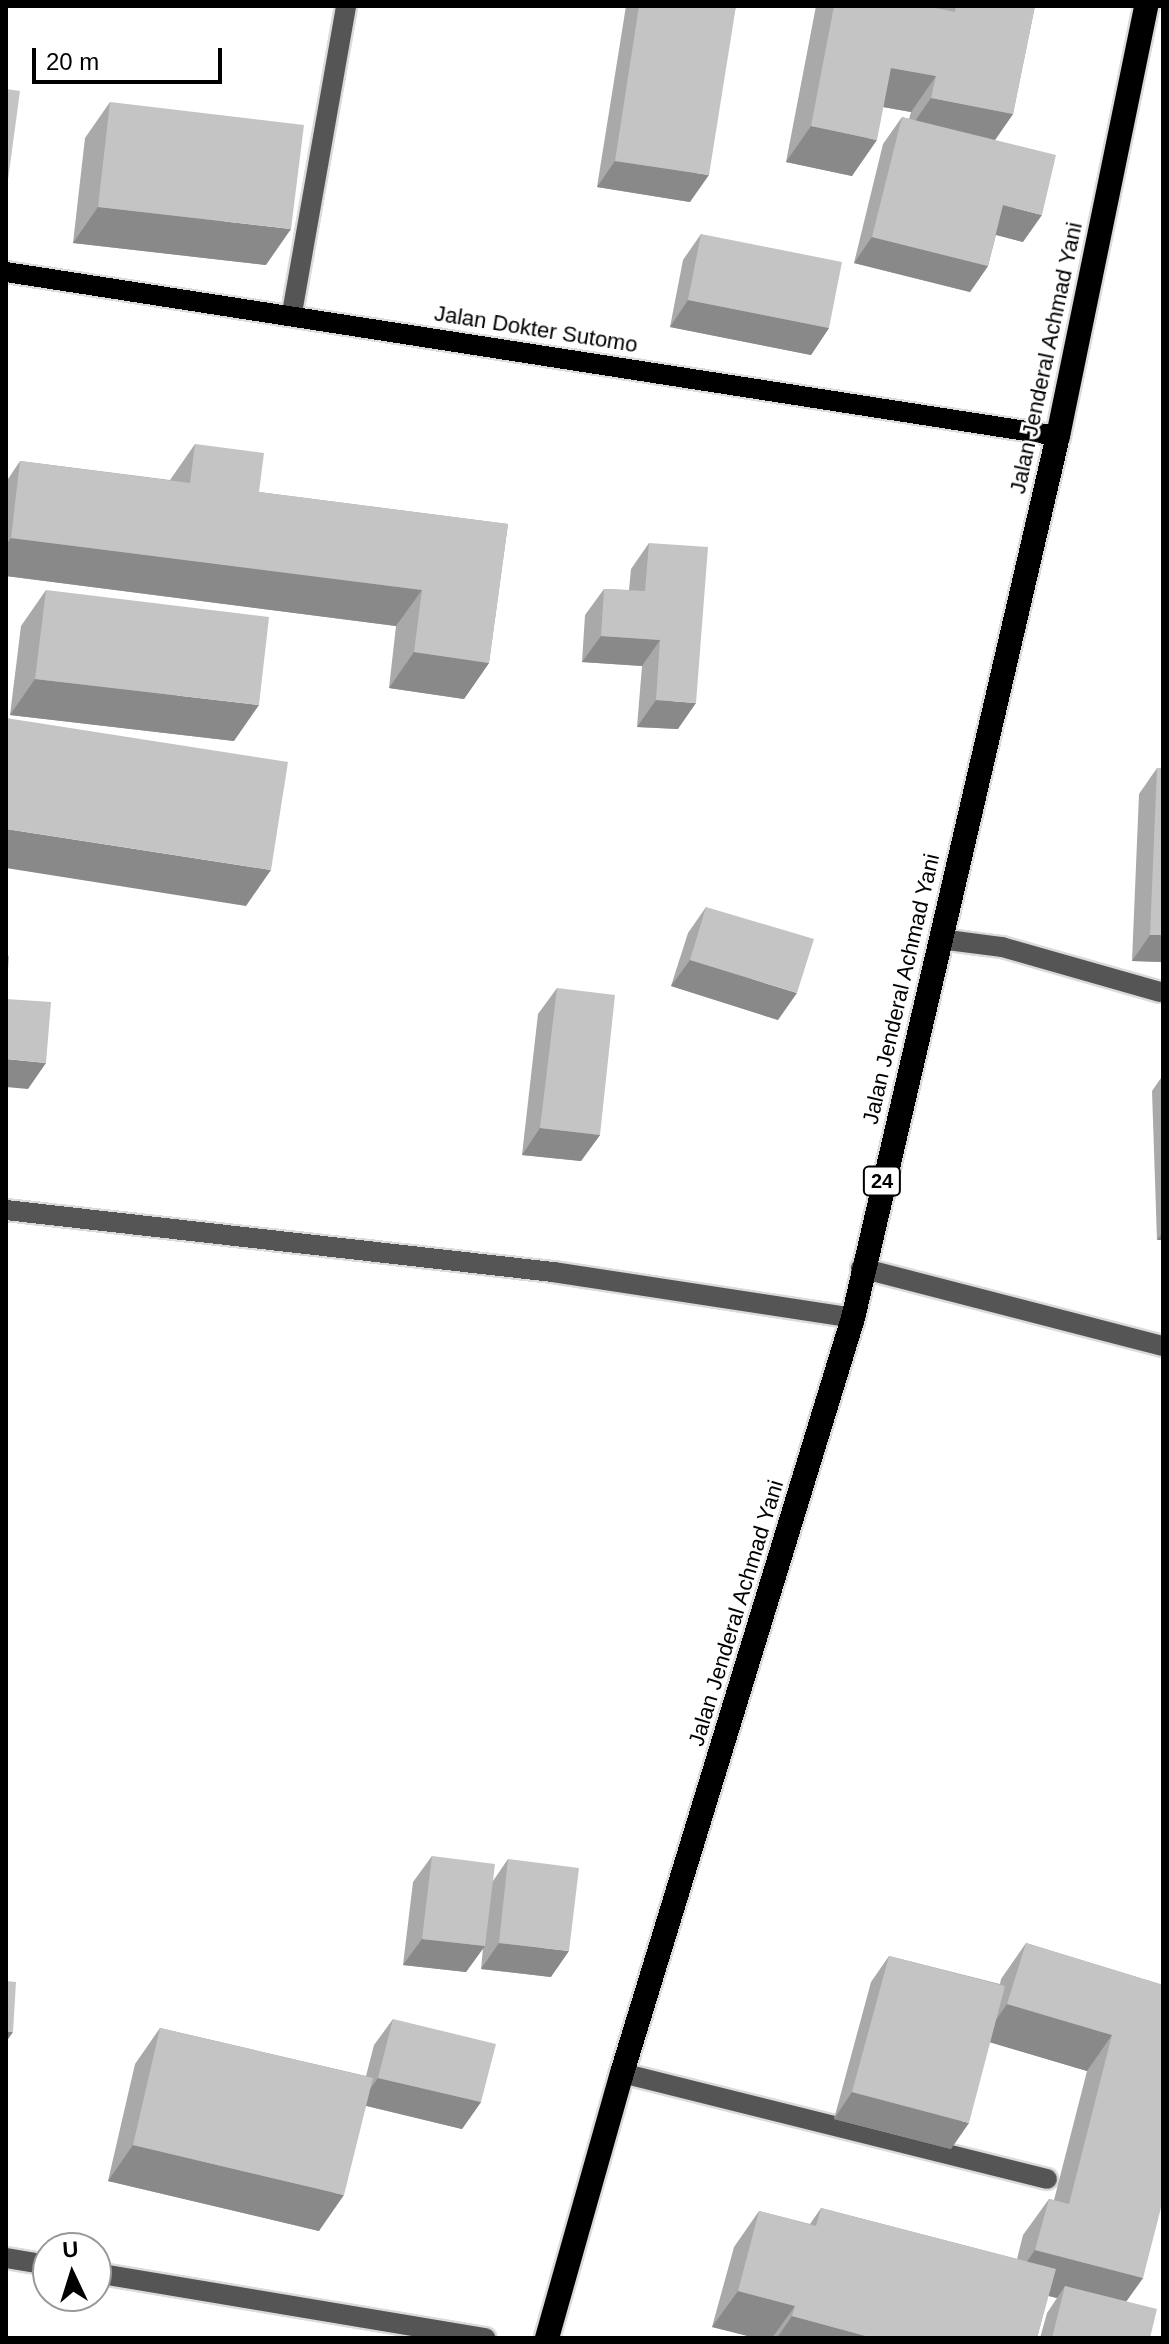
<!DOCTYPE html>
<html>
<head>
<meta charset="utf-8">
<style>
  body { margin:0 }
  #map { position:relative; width:1169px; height:2344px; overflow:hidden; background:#fff; font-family:Arial,sans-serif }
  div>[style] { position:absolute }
  .roads { filter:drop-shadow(2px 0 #dbdbdb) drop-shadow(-2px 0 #dbdbdb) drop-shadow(0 2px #dbdbdb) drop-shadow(0 -2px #dbdbdb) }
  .minor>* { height:20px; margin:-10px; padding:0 10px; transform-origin:10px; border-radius:10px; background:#555 }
  .major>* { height:20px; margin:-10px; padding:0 10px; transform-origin:10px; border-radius:10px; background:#000 }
  .highway>* { height:24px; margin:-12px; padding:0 12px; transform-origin:12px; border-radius:12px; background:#000 }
  .wall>* { inset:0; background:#a9a9a9 }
  .shaded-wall>* { inset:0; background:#898989 }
  .building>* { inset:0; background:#c4c4c4 }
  span { translate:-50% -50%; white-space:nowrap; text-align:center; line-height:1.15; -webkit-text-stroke:6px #fff; paint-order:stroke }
  .shield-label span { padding:2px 6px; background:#fff; border:2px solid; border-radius:6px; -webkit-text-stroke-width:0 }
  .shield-label { font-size:20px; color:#000; font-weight:700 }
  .street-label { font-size:22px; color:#000 }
  .frame { position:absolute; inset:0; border:8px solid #000; pointer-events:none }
  .north { position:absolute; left:32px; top:2232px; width:80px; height:80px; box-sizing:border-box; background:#fff; border:2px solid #999; border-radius:50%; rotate:356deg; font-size:22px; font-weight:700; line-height:32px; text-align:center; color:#000 }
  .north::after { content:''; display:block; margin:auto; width:28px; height:36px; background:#000; clip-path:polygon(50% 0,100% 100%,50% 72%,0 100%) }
  .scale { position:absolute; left:32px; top:48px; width:190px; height:36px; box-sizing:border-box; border:4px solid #000; border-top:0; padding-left:10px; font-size:24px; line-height:28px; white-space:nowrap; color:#000; -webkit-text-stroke:6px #fff; paint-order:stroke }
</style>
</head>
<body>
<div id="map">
  <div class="roads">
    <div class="minor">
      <i style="left:292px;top:313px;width:312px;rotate:-80deg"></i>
      <i style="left:940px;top:939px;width:63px;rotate:7.4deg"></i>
      <i style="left:1002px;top:947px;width:164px;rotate:15.9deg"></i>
      <i style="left:6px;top:1210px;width:551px;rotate:6.47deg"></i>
      <i style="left:553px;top:1272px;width:304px;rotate:8.7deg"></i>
      <i style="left:861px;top:1268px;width:312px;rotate:14.5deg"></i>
      <i style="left:622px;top:2073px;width:438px;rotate:14deg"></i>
      <i style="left:6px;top:2258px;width:43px;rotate:9.5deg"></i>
      <i style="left:96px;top:2273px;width:395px;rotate:9.5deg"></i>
    </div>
    <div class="major">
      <i style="left:6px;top:272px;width:1065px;rotate:8.86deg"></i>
    </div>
    <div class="highway">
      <i style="left:547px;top:2338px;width:275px;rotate:-74.2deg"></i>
      <i style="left:622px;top:2073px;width:790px;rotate:-72.99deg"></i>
      <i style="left:853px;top:1318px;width:906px;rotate:-76.92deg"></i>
      <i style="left:1058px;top:436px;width:439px;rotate:-78.4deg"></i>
    </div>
  </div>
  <div class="wall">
    <i style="clip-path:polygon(626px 6px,736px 6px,690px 202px,597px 187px)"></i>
    <i style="clip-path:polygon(816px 6px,926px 6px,937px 8px,938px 6px,1035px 6px,1013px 114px,995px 140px,1023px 242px,996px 235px,988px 266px,970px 292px,854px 263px,883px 144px,902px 117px,909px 119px,911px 112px,883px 107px,852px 176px,786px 162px)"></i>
    <i style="clip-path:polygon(110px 102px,266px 265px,73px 243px,85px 138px)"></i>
    <i style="clip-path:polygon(701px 234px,829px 328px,811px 355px,670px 327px,683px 260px)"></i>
    <i style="clip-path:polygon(195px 444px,259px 492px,508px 524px,489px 663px,464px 699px,389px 688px,396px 626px,6px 576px,6px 482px,20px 461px,170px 480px)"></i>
    <i style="clip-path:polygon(649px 543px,678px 729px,637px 727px,642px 666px,582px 662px,585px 615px,604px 589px,629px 590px,631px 569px)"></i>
    <i style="clip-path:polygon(46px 590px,234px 741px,10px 715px,21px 626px)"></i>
    <i style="clip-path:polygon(1157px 768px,1163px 962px,1132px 961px,1139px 794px)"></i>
    <i style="clip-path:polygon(706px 907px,778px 1020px,671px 986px,688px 933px)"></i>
    <i style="clip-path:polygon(557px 988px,600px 1135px,581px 1161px,522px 1155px,538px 1014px)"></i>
    <i style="clip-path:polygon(1163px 1075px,1163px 1240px,1157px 1240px,1152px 1091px)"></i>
    <i style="clip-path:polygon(432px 1856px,493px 1881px,508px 1859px,551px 1977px,481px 1969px,483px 1948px,466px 1972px,403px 1965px,413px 1882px)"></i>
    <i style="clip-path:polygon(1026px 1943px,1163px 1985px,1143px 2278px,1126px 2302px,1150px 2338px,1040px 2338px,1047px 2313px,1057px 2298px,1048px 2296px,1037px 2338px,756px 2338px,712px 2327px,734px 2247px,759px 2211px,810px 2224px,821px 2208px,1017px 2259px,1023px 2235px,1049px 2199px,1054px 2200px,1087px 2071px,990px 2042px,951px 2149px,834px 2119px,871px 1982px,889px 1956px,1000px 1984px,1001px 1979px)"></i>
    <i style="clip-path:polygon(393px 2019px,481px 2102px,462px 2129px,366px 2106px,319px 2231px,108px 2181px,135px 2064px,160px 2028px,366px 2076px,374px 2045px)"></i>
  </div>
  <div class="shaded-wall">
    <i style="clip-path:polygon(891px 68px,936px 76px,911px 112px,866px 104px)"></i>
    <i style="clip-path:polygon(931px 98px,1013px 114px,988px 150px,906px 134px)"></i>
    <i style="clip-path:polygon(811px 126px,877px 140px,852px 176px,786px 162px)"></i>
    <i style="clip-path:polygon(615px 161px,709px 175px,690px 202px,597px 187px)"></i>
    <i style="clip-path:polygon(1003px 205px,1042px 215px,1023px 242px,985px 232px)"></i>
    <i style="clip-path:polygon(98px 207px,291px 229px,266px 265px,73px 243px)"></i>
    <i style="clip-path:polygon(872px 237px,988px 266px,970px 292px,854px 263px)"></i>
    <i style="clip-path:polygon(688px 300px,829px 328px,811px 355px,670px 327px)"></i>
    <i style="clip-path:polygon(11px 538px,422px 590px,396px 626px,6px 576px,6px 545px)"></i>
    <i style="clip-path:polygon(601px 636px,660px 640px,642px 666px,582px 662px)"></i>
    <i style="clip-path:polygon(414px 652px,489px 663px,464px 699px,389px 688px)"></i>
    <i style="clip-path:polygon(35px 679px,259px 705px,234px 741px,10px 715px)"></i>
    <i style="clip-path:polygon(656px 700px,696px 703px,678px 729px,637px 727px)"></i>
    <i style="clip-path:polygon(6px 829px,271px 870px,246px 906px,6px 868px)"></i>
    <i style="clip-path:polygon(1150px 935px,1163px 935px,1163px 962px,1132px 961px)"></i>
    <i style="clip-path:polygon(690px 960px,797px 993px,778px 1020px,671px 986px)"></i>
    <i style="clip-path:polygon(6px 1059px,46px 1063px,28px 1089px,6px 1087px)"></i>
    <i style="clip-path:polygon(540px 1128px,600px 1135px,581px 1161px,522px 1155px)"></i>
    <i style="clip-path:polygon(1163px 1232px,1163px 1240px,1157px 1240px)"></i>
    <i style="clip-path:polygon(422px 1939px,485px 1946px,466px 1972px,403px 1965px)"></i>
    <i style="clip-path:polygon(499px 1943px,569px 1951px,551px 1977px,481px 1969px)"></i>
    <i style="clip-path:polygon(1007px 2004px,1112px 2035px,1087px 2071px,982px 2040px)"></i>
    <i style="clip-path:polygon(6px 2031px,13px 2032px,6px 2042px)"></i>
    <i style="clip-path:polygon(378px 2078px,481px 2102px,462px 2129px,359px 2104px)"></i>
    <i style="clip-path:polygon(852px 2092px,969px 2123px,951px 2149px,834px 2119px)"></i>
    <i style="clip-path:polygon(133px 2145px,344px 2195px,319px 2231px,108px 2181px)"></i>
    <i style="clip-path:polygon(1035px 2250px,1143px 2278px,1117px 2314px,1065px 2286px,1057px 2298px,1010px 2286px)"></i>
    <i style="clip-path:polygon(738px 2291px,795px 2306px,772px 2338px,756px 2338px,712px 2327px)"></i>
    <i style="clip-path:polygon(792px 2316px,873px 2338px,777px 2338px)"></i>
  </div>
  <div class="building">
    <i style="clip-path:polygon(639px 6px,736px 6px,709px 175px,615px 161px)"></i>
    <i style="clip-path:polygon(834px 6px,926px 6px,955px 12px,956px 6px,1035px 6px,1013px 114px,931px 98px,936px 76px,891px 68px,877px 140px,811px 126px)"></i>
    <i style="clip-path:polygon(6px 89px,20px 91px,8px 180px,6px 180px)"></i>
    <i style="clip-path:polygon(110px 102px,304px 125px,291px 229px,98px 207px)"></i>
    <i style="clip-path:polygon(902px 117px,1056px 155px,1042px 215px,1003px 205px,988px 266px,872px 237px)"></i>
    <i style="clip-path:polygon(701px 234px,842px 262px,829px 328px,688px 300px)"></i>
    <i style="clip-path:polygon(195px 444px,264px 453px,259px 492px,508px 524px,489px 663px,414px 652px,422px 590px,11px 538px,20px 461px,190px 483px)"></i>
    <i style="clip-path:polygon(649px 543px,708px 547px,696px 703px,656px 700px,660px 640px,601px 636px,604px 589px,645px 591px)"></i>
    <i style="clip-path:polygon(46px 590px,269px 617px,259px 705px,35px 679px)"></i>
    <i style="clip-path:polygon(6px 718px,288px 762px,271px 870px,6px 829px)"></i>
    <i style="clip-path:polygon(1157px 768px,1163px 768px,1163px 935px,1150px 935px)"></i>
    <i style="clip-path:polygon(706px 907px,814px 939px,797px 993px,690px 960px)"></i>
    <i style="clip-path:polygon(6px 955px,9px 956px,6px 999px,51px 1002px,46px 1063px,6px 1059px)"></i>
    <i style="clip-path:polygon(557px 988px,615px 995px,600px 1135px,540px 1128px)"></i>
    <i style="clip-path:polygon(432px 1856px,495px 1864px,485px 1946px,422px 1939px)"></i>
    <i style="clip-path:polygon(508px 1859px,579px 1868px,569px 1951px,499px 1943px)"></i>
    <i style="clip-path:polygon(1026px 1943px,1163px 1985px,1163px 2200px,1143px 2278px,1035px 2250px,1049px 2199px,1069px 2204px,1112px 2035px,1007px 2004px)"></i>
    <i style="clip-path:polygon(889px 1956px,1005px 1986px,969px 2123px,852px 2092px)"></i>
    <i style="clip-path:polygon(6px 1981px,16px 1982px,13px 2032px,6px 2031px)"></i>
    <i style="clip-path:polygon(393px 2019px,496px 2044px,481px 2102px,378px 2078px)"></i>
    <i style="clip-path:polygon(160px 2028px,373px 2078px,344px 2195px,133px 2145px)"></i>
    <i style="clip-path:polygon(821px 2208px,1056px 2269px,1037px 2338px,873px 2338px,792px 2316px,795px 2306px,738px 2291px,759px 2211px,816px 2226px)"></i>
    <i style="clip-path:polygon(1065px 2286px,1157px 2309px,1150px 2338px,1052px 2338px)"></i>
  </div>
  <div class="shield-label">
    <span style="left:882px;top:1181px">24</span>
  </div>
  <div class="street-label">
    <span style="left:536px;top:329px;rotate:9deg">Jalan Dokter Sutomo</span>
    <span style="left:1046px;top:358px;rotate:-78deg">Jalan Jenderal Achmad Yani</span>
    <span style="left:901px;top:989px;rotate:-77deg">Jalan Jenderal Achmad Yani</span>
    <span style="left:736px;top:1613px;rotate:-73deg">Jalan Jenderal Achmad Yani</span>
  </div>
  <div class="frame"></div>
  <div class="north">U</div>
  <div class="scale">20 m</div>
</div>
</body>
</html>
